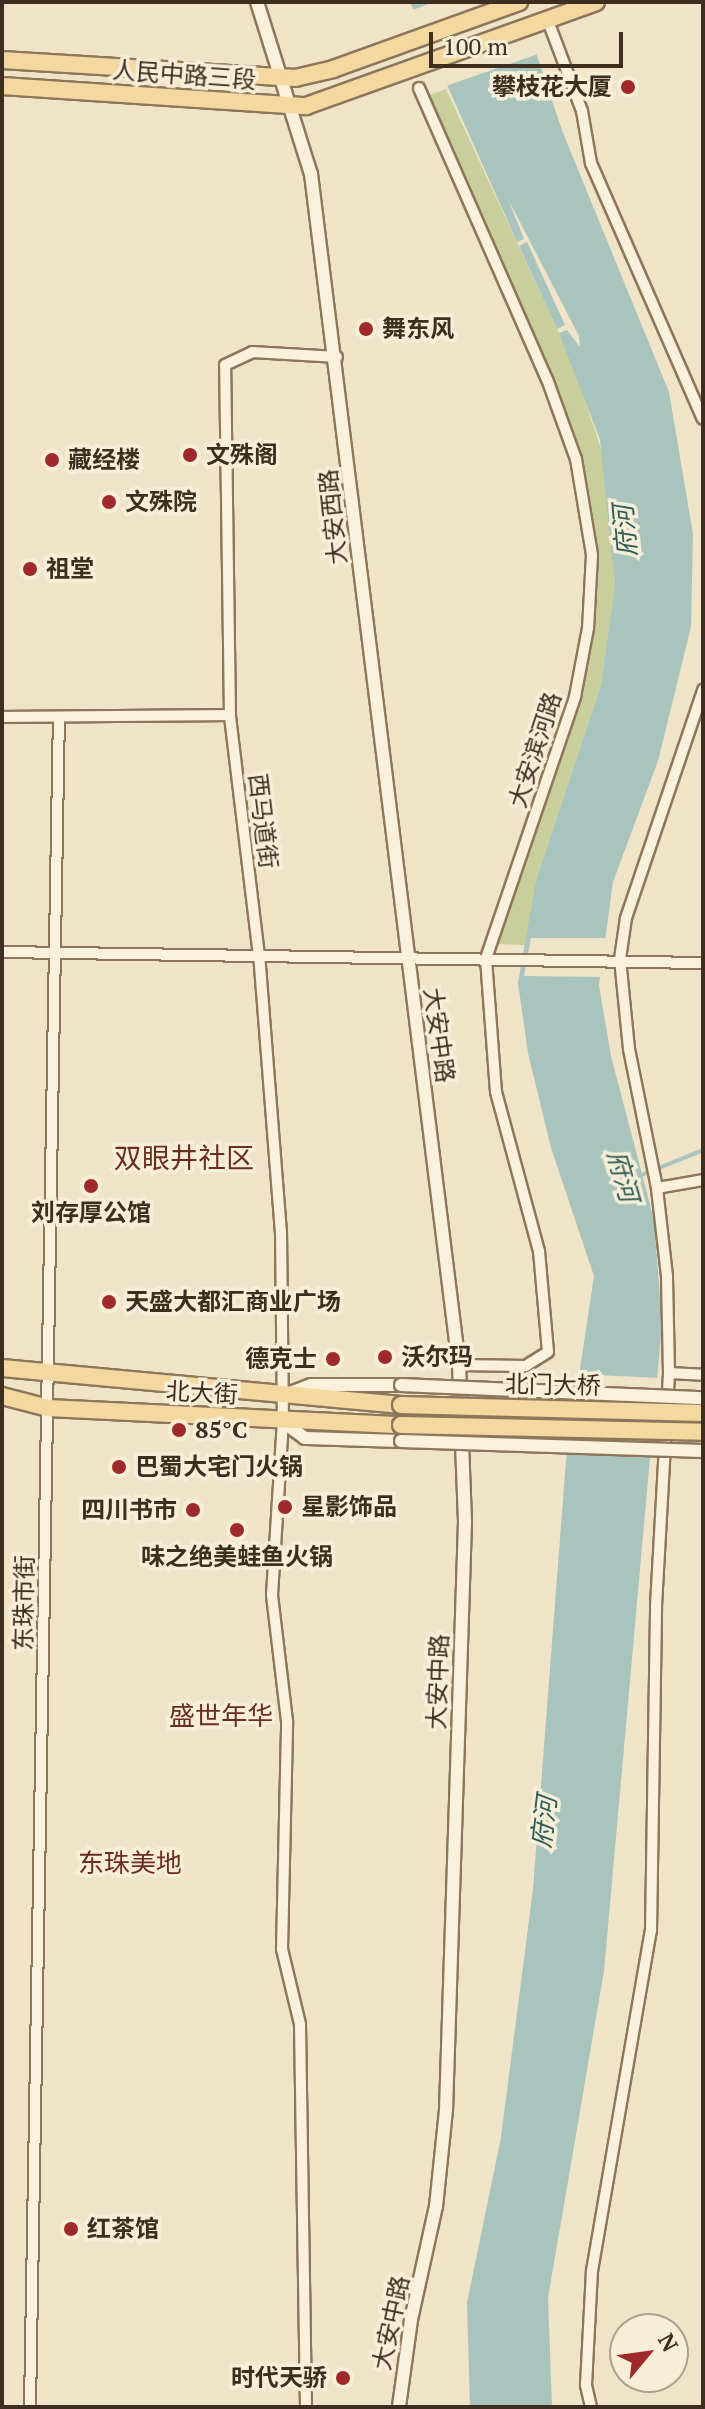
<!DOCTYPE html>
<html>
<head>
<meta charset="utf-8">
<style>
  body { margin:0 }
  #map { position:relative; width:705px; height:2409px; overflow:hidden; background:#f0e4c8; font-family:"PT Serif","Noto Sans SC",serif }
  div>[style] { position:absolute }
  .green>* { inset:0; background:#c9cf9b }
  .water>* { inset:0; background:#a9c4bc }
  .pier>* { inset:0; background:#f0e4c8 }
  .stream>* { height:4px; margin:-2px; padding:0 2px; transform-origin:2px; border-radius:2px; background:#a9c4bc }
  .roads { filter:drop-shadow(2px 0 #8d765c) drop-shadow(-2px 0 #8d765c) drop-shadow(0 2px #8d765c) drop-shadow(0 -2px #8d765c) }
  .minor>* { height:10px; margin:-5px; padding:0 5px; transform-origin:5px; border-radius:5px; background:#faf1dc }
  .tertiary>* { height:12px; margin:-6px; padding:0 6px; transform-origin:6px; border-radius:6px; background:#faf1dc }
  .primary>* { height:16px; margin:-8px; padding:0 8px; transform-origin:8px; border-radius:8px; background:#f3d9a0 }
  .bridges { filter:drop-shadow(2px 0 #8d765c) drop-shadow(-2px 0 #8d765c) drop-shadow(0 2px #8d765c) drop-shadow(0 -2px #8d765c) }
  .tertiary-bridge>* { height:12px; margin:-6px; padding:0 6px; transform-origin:6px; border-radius:6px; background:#faf1dc }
  .primary-bridge>* { height:16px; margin:-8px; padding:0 8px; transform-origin:8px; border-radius:8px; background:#f3d9a0 }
  .dots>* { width:22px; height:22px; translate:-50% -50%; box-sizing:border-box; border:4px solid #f7eed8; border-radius:50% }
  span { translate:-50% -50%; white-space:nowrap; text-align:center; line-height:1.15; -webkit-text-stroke:7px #f7eed8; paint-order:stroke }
  .street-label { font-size:24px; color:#3d2e20 }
  .poi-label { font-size:24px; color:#3d2e20; font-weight:700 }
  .right { translate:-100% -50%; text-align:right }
  .left { translate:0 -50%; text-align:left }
  .water-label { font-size:26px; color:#2f5d5a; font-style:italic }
  .neighbourhood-label { font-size:26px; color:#6b2e1e }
  .quarter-label { font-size:28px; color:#6b2e1e }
  .frame { position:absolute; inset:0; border:4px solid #3d2e20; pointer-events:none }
  .north { position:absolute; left:609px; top:2313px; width:80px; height:80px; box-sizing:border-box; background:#f7eed8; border:2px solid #ada18e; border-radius:50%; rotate:61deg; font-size:22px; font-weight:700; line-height:32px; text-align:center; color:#3d2e20 }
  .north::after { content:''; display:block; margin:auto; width:28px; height:36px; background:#9e2a2b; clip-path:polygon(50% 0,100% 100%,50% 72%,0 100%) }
  .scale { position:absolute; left:429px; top:32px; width:194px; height:36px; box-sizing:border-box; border:4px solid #3d2e20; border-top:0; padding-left:10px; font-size:24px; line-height:28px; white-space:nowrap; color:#3d2e20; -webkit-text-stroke:6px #f7eed8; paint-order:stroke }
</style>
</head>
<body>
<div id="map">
  <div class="green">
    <i style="clip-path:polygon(446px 89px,569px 355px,606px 463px,615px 586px,601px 685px,536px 880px,525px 945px,497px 944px,592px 626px,583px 474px,546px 364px,427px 96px)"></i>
  </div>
  <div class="water">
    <i style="clip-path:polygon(410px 2px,519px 2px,563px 133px,669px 392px,693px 534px,691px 627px,658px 761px,613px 882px,599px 985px,611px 1056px,654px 1220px,662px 1324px,604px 1971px,548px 2298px,552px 2407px,470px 2407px,467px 2303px,501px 2137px,533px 1889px,566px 1461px,594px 1276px,551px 1148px,528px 1053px,518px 983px,536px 880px,601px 685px,615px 585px,600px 440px,559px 333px,567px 330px,580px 347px,579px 336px,508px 199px,524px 239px,517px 242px)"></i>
    <i style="clip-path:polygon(527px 242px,565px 325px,557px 329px,519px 246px)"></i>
  </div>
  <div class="pier">
    <i style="clip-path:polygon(434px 2px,523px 2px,541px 53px,443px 87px,410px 11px)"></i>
    <i style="clip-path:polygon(531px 938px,609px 938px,604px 977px,524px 976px)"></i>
    <i style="clip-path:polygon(575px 1374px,660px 1378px,652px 1453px,564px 1449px)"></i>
  </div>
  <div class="stream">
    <i style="left:639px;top:1176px;width:69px;rotate:-22.1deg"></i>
  </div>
  <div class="roads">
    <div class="minor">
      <i style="left:548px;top:21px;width:96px;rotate:69.3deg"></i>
      <i style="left:582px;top:111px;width:53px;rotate:80.2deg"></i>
      <i style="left:591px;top:163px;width:279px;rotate:66.4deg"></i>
      <i style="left:419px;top:88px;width:318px;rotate:66.3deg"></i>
      <i style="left:547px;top:379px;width:85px;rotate:70.1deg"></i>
      <i style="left:576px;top:459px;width:97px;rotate:80.5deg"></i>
      <i style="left:592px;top:555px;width:73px;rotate:93.1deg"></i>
      <i style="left:588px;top:628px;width:70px;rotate:100.7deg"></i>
      <i style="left:575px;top:697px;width:277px;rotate:108.8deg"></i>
      <i style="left:486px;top:959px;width:133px;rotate:85.7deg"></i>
      <i style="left:496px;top:1092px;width:165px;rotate:74.9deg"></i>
      <i style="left:539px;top:1251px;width:101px;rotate:84.9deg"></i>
      <i style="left:548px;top:1352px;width:26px;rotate:148deg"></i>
      <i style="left:526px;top:1366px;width:67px;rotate:-179.1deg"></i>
      <i style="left:2px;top:717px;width:228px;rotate:-0.5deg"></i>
      <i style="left:2px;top:952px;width:701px;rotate:0.9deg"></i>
      <i style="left:657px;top:1188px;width:47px;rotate:-9.9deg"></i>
      <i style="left:669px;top:1373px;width:34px;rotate:3deg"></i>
      <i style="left:30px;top:2407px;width:1689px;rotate:-89.02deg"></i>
      <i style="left:306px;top:2407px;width:383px;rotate:-90.9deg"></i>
      <i style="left:300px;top:2024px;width:77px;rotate:-103.5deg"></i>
      <i style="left:282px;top:1949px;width:228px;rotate:-88.7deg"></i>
      <i style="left:287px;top:1721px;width:127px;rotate:-96.8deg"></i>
      <i style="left:272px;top:1595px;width:173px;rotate:-86.4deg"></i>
      <i style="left:283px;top:1422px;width:189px;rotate:-90.6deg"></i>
      <i style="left:281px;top:1233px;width:278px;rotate:-94.5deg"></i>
      <i style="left:259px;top:956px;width:243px;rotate:-96.9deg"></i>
      <i style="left:230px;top:715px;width:350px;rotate:-90.8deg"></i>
      <i style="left:225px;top:365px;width:31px;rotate:-25deg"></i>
      <i style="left:253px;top:352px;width:84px;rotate:3.4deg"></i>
      <i style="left:591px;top:2407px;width:23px;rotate:-103deg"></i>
      <i style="left:586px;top:2385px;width:114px;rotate:-87deg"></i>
      <i style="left:592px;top:2271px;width:345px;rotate:-80.2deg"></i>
      <i style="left:651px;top:1931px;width:325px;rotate:-89.1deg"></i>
      <i style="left:656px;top:1606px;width:233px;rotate:-86.8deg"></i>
      <i style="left:669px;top:1373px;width:97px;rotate:-91.2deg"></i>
      <i style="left:667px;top:1276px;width:89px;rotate:-96.5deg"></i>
      <i style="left:657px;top:1188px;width:142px;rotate:-101.4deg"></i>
      <i style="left:629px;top:1049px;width:90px;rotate:-95.7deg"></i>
      <i style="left:620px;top:959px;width:41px;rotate:-81.7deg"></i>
      <i style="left:626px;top:918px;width:241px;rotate:-71.3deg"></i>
    </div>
    <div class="tertiary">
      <i style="left:257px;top:2px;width:180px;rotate:72.6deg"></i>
      <i style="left:311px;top:174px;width:1200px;rotate:82.92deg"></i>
      <i style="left:459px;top:1365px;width:157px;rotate:87.8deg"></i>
      <i style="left:465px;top:1522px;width:588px;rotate:91.85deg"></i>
      <i style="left:446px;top:2110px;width:97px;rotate:95.9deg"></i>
      <i style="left:436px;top:2206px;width:117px;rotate:102.4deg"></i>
      <i style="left:411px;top:2320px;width:88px;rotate:97.9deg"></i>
      <i style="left:290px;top:1393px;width:22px;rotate:-21deg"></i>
      <i style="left:311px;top:1385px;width:90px"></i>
      <i style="left:283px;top:1422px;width:27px;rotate:36deg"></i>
      <i style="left:305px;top:1438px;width:96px;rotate:1.8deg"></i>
    </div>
    <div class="primary">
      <i style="left:2px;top:60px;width:294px;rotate:3.5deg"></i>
      <i style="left:295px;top:78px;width:39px;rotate:-13deg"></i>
      <i style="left:333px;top:69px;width:198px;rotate:-19.8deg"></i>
      <i style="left:2px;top:86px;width:305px;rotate:3.8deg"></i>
      <i style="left:306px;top:106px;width:308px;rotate:-19.7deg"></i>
      <i style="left:2px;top:1368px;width:401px;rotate:5.3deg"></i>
      <i style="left:2px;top:1396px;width:48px;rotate:14.6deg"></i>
      <i style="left:48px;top:1408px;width:353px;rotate:2.8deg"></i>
    </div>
  </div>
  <div class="bridges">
    <div class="tertiary-bridge">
      <i style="left:401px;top:1385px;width:302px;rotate:2.5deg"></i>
      <i style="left:401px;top:1441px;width:302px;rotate:1.9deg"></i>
    </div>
    <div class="primary-bridge">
      <i style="left:401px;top:1405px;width:302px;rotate:1.5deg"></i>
      <i style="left:401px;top:1425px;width:302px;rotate:1.3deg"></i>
    </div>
  </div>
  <div class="dots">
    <i style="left:628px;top:87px;background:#9e2a2b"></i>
    <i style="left:366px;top:329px;background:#9e2a2b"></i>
    <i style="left:190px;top:455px;background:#9e2a2b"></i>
    <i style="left:52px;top:460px;background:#9e2a2b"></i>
    <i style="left:109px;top:502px;background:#9e2a2b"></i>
    <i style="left:30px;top:569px;background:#9e2a2b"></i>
    <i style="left:91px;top:1186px;background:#9e2a2b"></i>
    <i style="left:109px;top:1302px;background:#9e2a2b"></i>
    <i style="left:385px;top:1357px;background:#9e2a2b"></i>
    <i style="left:333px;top:1359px;background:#9e2a2b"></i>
    <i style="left:179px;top:1430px;background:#9e2a2b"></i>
    <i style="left:119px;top:1467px;background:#9e2a2b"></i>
    <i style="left:285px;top:1507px;background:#9e2a2b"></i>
    <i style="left:193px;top:1510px;background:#9e2a2b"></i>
    <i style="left:237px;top:1530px;background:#9e2a2b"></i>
    <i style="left:71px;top:2229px;background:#9e2a2b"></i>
    <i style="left:343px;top:2378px;background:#9e2a2b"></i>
  </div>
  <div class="street-label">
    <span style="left:184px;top:75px;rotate:4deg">人民中路三段</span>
    <span style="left:333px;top:517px;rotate:-96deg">大安西路</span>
    <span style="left:535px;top:750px;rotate:-72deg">大安滨河路</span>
    <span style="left:263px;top:821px;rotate:83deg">西马道街</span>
    <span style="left:439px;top:1035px;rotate:82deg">大安中路</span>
    <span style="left:553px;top:1385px;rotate:1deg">北门大桥</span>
    <span style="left:202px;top:1393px;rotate:3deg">北大街</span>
    <span style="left:24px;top:1603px;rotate:-89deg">东珠市街</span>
    <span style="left:438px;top:1682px;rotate:-88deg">大安中路</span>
    <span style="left:391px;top:2323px;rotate:-78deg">大安中路</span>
  </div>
  <div class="poi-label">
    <span class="right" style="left:612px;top:87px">攀枝花大厦</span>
    <span class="left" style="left:382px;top:329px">舞东风</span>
    <span class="left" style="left:206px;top:455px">文殊阁</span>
    <span class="left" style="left:68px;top:460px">藏经楼</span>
    <span class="left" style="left:125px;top:502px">文殊院</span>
    <span class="left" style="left:46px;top:569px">祖堂</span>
    <span style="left:91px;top:1213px">刘存厚公馆</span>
    <span class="left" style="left:125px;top:1302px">天盛大都汇商业广场</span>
    <span class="left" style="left:401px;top:1357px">沃尔玛</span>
    <span class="right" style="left:317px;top:1359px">德克士</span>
    <span class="left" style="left:195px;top:1430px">85°C</span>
    <span class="left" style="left:135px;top:1467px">巴蜀大宅门火锅</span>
    <span class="left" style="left:301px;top:1507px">星影饰品</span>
    <span class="right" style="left:177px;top:1510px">四川书市</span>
    <span style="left:237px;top:1557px">味之绝美蛙鱼火锅</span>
    <span class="left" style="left:87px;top:2229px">红茶馆</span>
    <span class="right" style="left:327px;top:2378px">时代天骄</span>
  </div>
  <div class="water-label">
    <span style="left:625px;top:531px;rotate:-95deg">府河</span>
    <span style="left:623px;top:1176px;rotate:74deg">府河</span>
    <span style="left:544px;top:1822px;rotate:-83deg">府河</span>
  </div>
  <div class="neighbourhood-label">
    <span style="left:221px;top:1716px">盛世年华</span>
    <span style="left:130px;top:1863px">东珠美地</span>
  </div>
  <div class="quarter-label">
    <span style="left:184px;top:1158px">双眼井社区</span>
  </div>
  <div class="frame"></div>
  <div class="north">N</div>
  <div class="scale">100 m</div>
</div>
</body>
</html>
